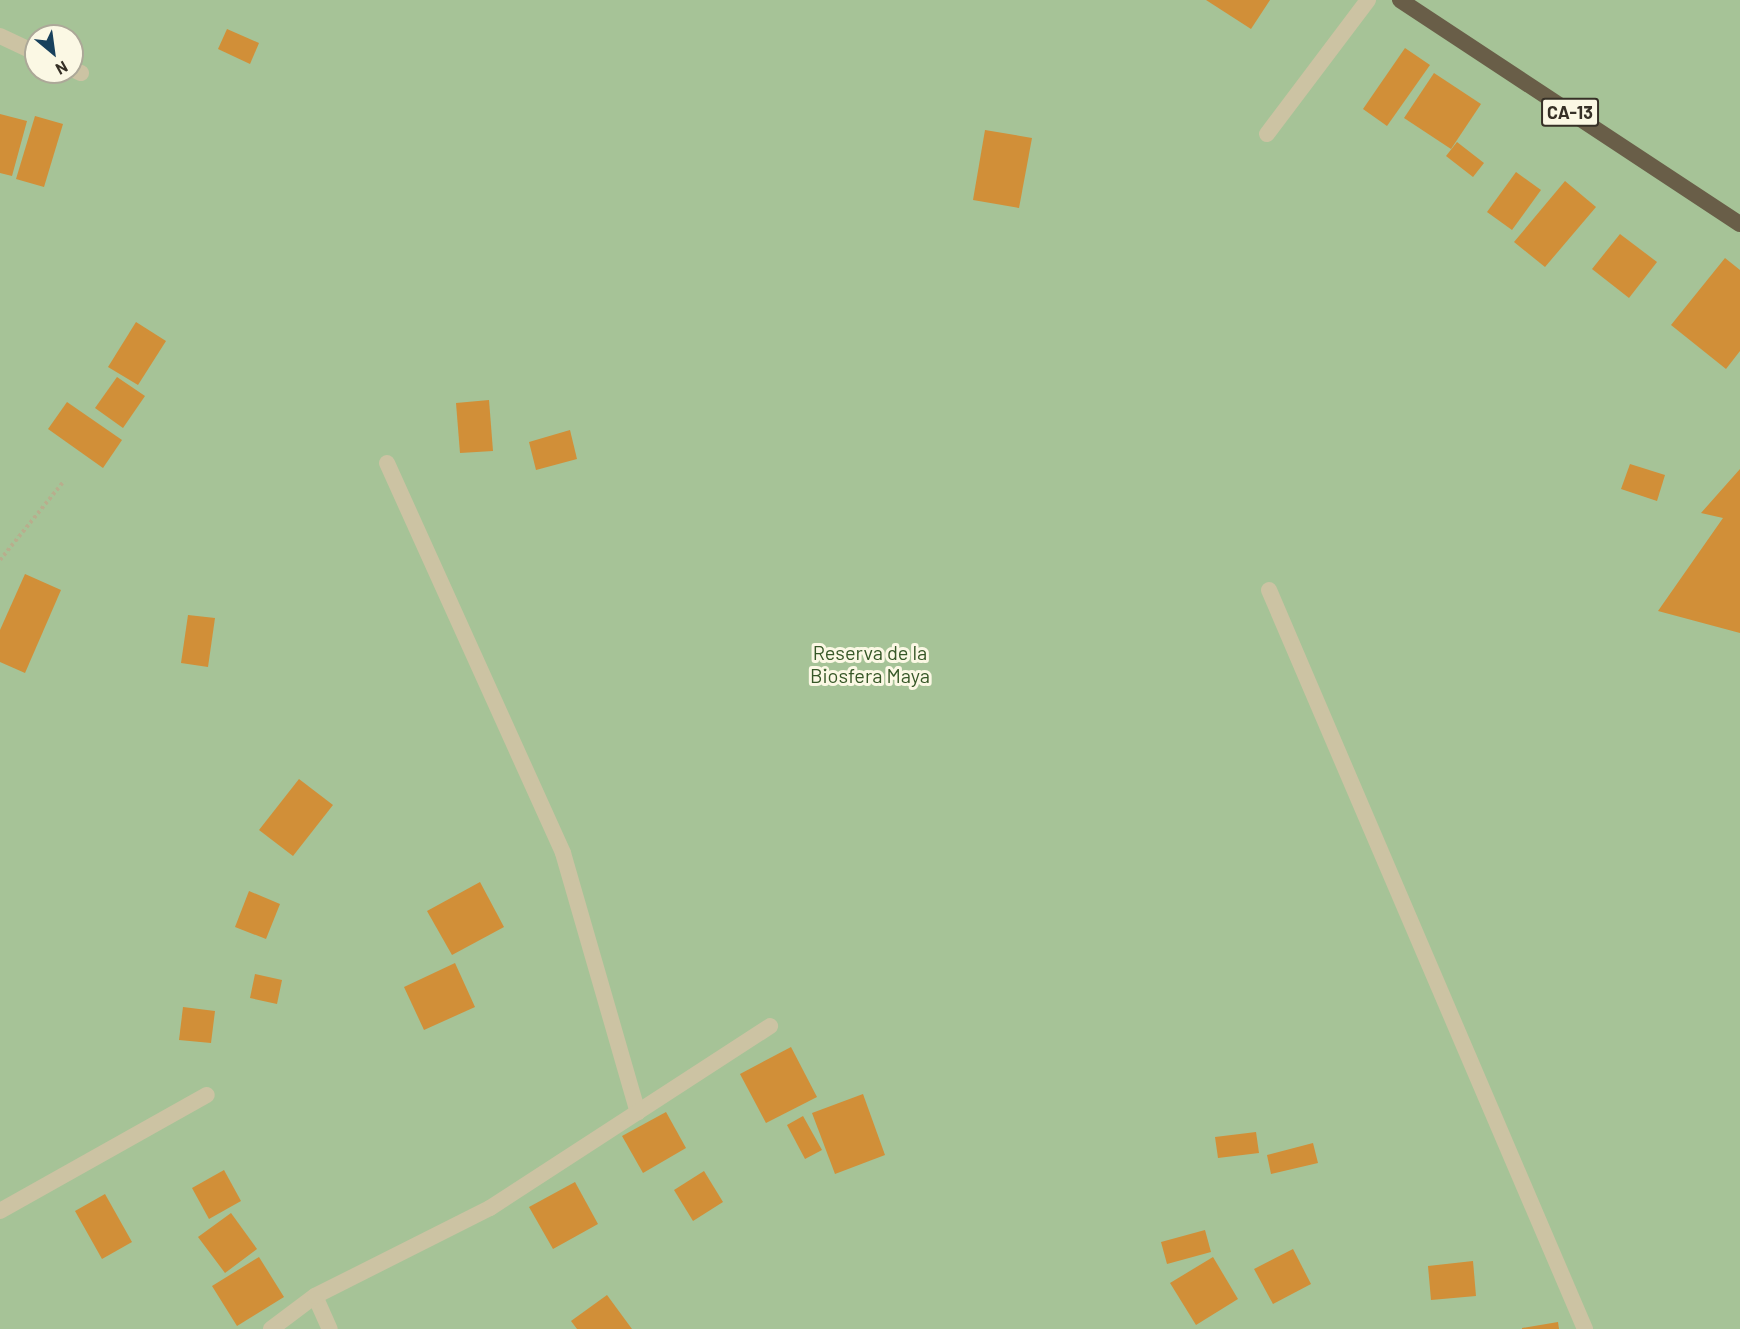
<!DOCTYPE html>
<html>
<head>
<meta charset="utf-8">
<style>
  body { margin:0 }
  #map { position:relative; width:1740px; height:1329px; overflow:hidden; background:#f3efd8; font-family:Barlow,sans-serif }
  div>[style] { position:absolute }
  .green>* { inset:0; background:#a6c397 }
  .building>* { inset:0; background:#d18f38 }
  .path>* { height:4px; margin-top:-2px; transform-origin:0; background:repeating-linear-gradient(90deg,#b8ae8d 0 3px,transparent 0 6px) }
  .minor>* { height:16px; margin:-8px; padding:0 8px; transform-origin:8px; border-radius:8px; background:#ccc3a3 }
  .trunk>* { height:16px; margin:-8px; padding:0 8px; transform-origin:8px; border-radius:8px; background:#695e48 }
  span { translate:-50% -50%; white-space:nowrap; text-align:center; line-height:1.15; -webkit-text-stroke:6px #fbf8e4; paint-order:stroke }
  .shield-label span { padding:2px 4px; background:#fbf8e4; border:2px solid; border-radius:4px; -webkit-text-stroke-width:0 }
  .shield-label { font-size:18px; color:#363026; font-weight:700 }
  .park-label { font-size:20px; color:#365727 }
  .north { position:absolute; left:24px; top:24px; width:60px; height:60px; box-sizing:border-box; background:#fbf8e4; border:2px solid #aca898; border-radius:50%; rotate:151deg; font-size:16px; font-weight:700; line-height:24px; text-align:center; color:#363026 }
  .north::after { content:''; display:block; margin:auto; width:21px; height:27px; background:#18415c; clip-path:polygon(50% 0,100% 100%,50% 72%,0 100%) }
</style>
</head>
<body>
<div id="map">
  <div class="green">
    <i style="clip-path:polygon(evenodd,0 0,1740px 0,1740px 1329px,0 1329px,0 0,36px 36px,72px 36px,72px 72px,36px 72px,36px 36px)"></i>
  </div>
  <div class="building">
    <i style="clip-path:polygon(1206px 0,1270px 0,1251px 29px)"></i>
    <i style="clip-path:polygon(227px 29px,259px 43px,250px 64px,218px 49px)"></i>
    <i style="clip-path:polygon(1405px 48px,1430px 65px,1387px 126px,1363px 109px)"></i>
    <i style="clip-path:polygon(1434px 73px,1481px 104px,1451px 149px,1404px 118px)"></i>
    <i style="clip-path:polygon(0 114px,27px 121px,12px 176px,0 173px)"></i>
    <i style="clip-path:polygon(35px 116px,63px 124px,44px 187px,16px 179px)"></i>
    <i style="clip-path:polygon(985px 130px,1032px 138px,1019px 208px,973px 200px)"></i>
    <i style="clip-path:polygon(1457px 142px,1484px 163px,1473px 177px,1446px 156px)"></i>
    <i style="clip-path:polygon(1516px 172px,1541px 190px,1512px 230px,1487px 212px)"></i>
    <i style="clip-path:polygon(1565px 181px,1596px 207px,1545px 267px,1514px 242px)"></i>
    <i style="clip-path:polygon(1620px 234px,1657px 262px,1629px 298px,1592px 269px)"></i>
    <i style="clip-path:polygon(1725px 258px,1740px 270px,1740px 351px,1726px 369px,1671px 325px)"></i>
    <i style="clip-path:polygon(136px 322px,166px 341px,138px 385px,108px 367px)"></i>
    <i style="clip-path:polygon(117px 377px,145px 396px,123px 428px,95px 408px)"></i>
    <i style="clip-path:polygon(489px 400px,493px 451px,460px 453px,456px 403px)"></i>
    <i style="clip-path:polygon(67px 402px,122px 440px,103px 468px,48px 429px)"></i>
    <i style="clip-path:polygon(570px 430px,577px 459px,536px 470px,529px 442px)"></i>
    <i style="clip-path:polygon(1630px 464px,1665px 475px,1657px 501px,1621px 489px)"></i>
    <i style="clip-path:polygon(1740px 469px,1740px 633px,1658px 611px,1723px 518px,1701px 513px)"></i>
    <i style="clip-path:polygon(25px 574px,61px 590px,25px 673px,0 662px,0 630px)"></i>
    <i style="clip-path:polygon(188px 615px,215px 618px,208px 667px,181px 663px)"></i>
    <i style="clip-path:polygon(299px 779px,333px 805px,293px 856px,259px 830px)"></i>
    <i style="clip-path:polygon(480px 882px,504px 927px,452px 955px,427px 911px)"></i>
    <i style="clip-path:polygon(249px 891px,280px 904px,266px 939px,235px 927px)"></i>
    <i style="clip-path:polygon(455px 963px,475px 1007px,424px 1030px,404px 987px)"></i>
    <i style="clip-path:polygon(255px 974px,282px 980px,277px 1004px,250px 998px)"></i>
    <i style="clip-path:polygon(183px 1007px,215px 1011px,211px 1043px,179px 1040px)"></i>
    <i style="clip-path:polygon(791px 1047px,817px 1097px,766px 1123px,740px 1074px)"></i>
    <i style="clip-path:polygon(863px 1094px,885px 1155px,835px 1174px,812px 1113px)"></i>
    <i style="clip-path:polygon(666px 1112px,686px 1148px,643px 1173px,622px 1136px)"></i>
    <i style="clip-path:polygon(803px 1116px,822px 1150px,805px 1159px,787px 1125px)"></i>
    <i style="clip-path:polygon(1256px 1132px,1259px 1153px,1218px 1158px,1215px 1137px)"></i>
    <i style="clip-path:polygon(1313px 1143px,1318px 1163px,1271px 1174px,1267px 1155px)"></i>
    <i style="clip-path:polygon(224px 1170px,241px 1201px,209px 1219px,192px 1188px)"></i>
    <i style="clip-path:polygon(704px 1171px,723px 1202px,693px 1221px,674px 1190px)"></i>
    <i style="clip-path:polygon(575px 1182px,598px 1224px,553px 1249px,529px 1207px)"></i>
    <i style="clip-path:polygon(105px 1194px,132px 1242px,102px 1259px,75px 1211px)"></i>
    <i style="clip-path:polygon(231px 1213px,257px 1249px,225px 1273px,198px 1237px)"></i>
    <i style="clip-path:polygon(1205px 1230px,1211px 1252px,1167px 1264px,1161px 1242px)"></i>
    <i style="clip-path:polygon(1293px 1249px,1311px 1284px,1273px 1304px,1254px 1269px)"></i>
    <i style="clip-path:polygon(259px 1257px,284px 1297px,237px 1326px,212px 1286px)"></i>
    <i style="clip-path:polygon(1213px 1257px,1238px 1299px,1196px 1325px,1170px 1283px)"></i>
    <i style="clip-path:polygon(1473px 1261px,1476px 1296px,1431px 1300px,1428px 1266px)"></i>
    <i style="clip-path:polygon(607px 1295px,632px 1329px,577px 1329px,571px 1321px)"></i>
    <i style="clip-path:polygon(1558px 1322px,1559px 1329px,1522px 1329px,1522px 1328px)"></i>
  </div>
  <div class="path">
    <i style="left:0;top:560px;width:102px;rotate:-51deg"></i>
  </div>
  <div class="minor">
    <i style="left:0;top:36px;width:40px;rotate:25deg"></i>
    <i style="left:72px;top:69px;width:10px;rotate:24deg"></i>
    <i style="left:1267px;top:134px;width:168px;rotate:-53deg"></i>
    <i style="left:387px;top:463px;width:428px;rotate:65.7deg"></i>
    <i style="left:563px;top:853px;width:270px;rotate:73.9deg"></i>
    <i style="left:1269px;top:590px;width:804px;rotate:66.85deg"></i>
    <i style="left:0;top:1211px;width:237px;rotate:-29.3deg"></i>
    <i style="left:315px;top:1296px;width:36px;rotate:66deg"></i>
    <i style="left:271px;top:1329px;width:55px;rotate:-36.9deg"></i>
    <i style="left:315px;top:1296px;width:196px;rotate:-26.7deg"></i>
    <i style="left:490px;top:1208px;width:334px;rotate:-33deg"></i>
  </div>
  <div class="trunk">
    <i style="left:1400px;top:0;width:407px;rotate:33.4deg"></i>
  </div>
  <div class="shield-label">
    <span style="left:1570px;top:112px">CA-13</span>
  </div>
  <div class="park-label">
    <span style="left:870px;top:664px">Reserva de la<br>Biosfera Maya</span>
  </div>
  <div class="north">N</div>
</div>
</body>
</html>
